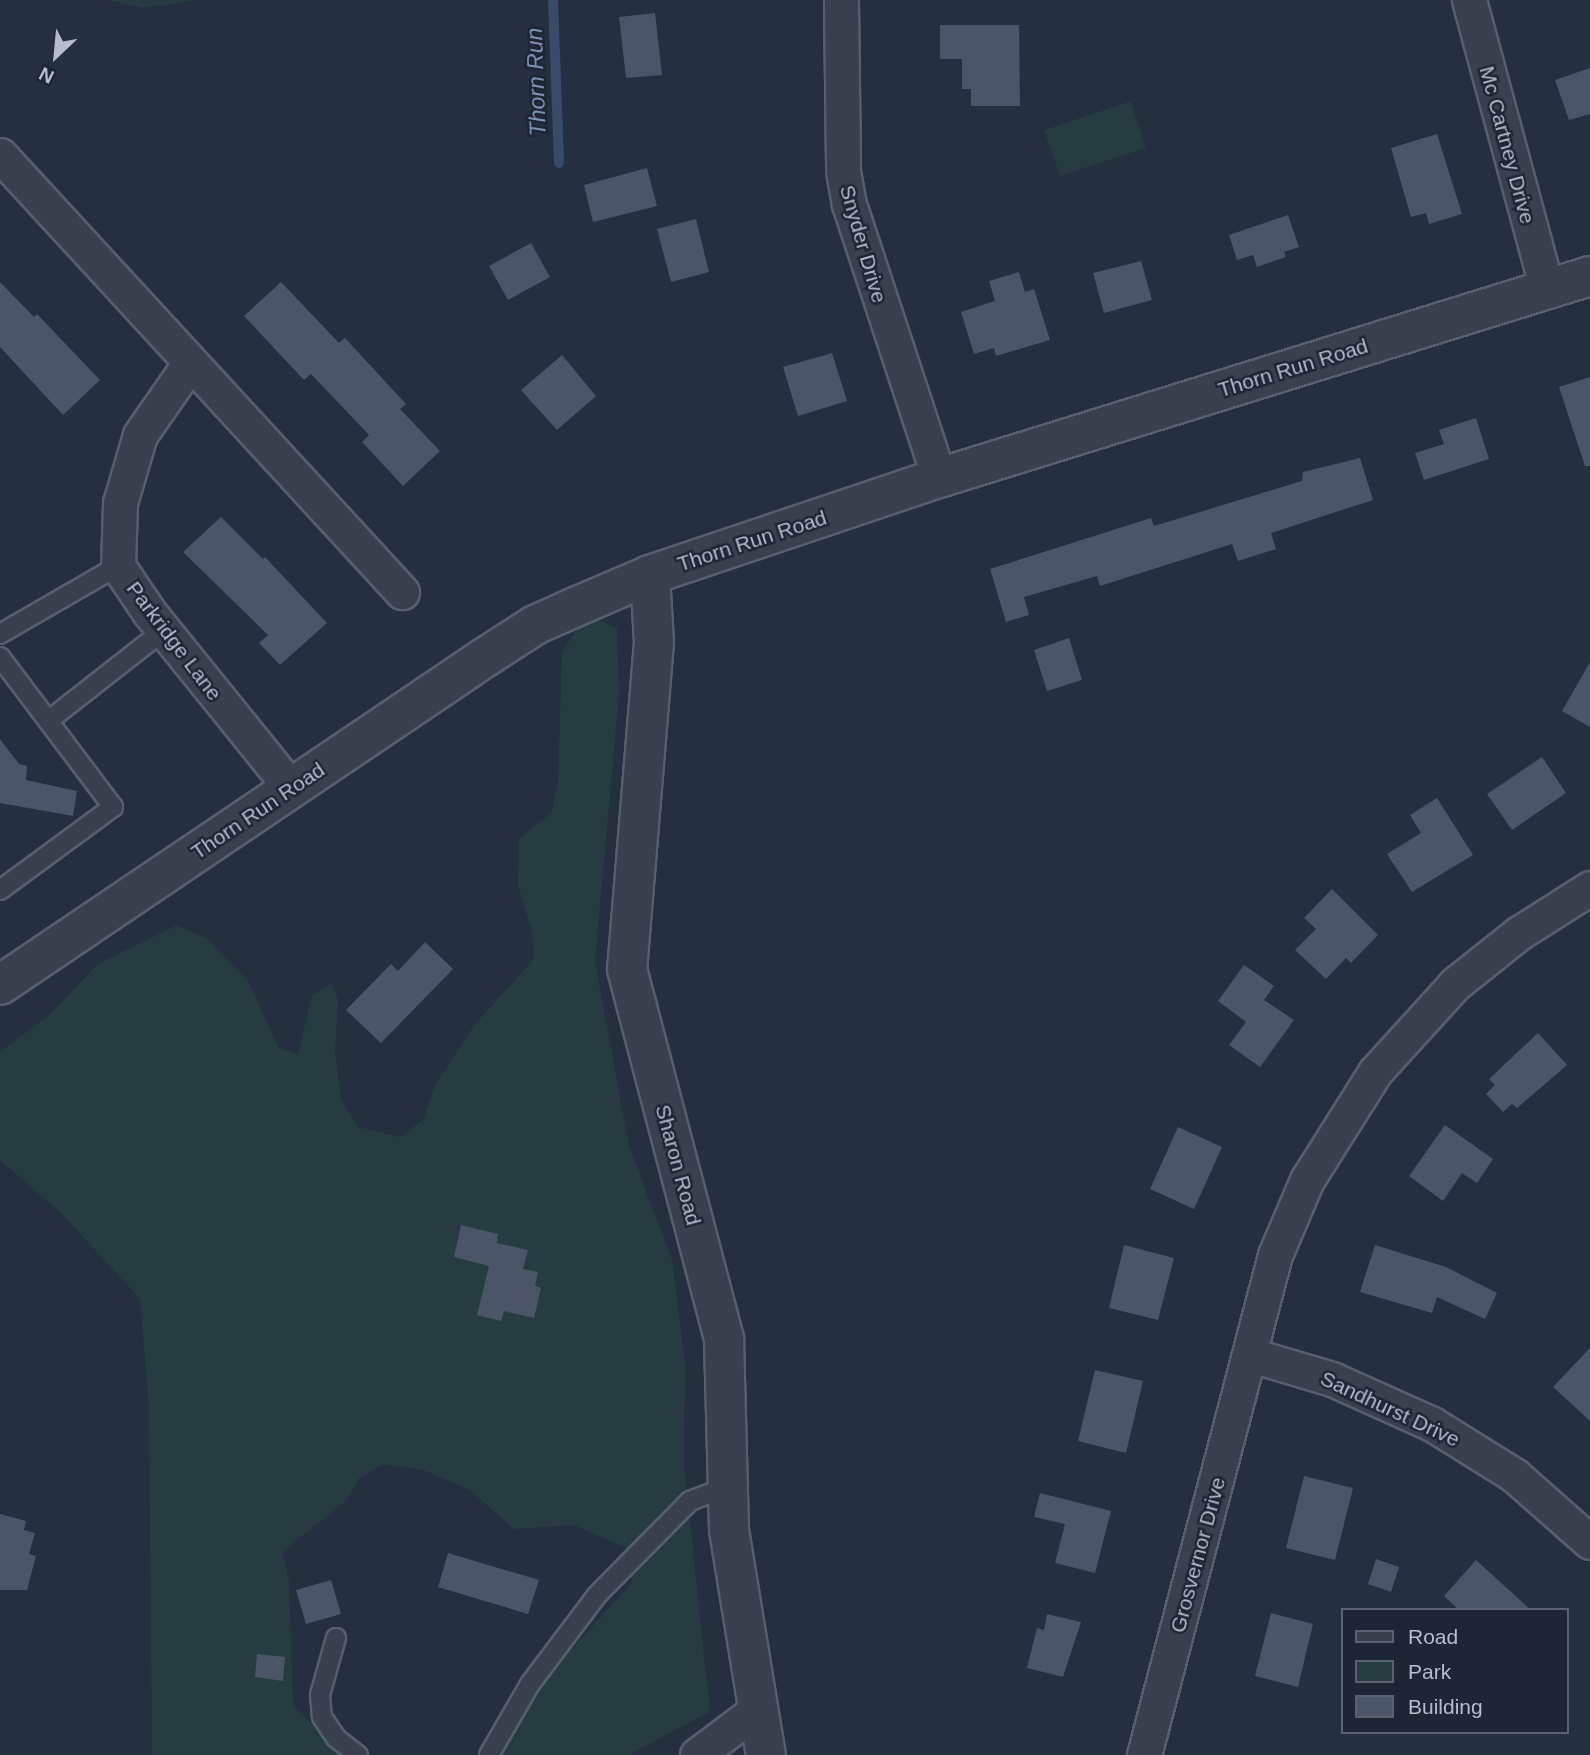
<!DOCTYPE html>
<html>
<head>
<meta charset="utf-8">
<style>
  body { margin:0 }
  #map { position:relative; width:1590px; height:1755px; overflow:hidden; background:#242f3f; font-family:Helvetica,sans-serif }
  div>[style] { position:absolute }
  .green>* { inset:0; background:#273c40 }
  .stream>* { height:10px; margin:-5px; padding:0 5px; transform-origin:5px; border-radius:5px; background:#3a4b68 }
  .building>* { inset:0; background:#4a5568 }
  .roads { filter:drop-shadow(2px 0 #575f6d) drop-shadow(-2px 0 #575f6d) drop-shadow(0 2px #575f6d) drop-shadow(0 -2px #575f6d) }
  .service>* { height:18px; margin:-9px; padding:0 9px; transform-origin:9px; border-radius:9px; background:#39414f }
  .minor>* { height:33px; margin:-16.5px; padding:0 16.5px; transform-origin:16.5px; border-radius:16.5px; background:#39414f }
  .tertiary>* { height:38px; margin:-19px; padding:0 19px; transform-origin:19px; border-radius:19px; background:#39414f }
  span { translate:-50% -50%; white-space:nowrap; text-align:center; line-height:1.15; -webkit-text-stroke:5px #1d2634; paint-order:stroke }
  .street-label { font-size:21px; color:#b5bcca }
  .water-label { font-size:23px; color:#7c90b2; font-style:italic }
  .legend { position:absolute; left:1341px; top:1608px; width:228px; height:126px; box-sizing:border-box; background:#1d2634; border:2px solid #5a6270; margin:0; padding:9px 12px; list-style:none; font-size:21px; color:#b5bcca }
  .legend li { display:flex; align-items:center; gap:14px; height:35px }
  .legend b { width:35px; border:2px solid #5a6270 }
  .north { position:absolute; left:21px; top:21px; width:70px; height:70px; -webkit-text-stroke:5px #1d2634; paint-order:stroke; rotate:206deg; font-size:19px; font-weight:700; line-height:28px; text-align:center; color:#b5bcca }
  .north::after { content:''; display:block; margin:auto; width:24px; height:32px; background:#b5bcca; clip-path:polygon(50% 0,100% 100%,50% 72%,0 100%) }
</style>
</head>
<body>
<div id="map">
  <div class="green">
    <i style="clip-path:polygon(108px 0,195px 0,144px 8px)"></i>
    <i style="clip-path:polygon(1131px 101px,1146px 148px,1060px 176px,1044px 130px)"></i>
    <i style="clip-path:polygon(598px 620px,617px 628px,619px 695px,595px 961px,629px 1146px,672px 1260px,685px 1365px,684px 1465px,710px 1712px,628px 1755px,502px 1755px,548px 1675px,632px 1583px,626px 1548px,574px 1525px,514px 1529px,470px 1490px,421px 1469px,382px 1465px,359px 1478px,347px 1500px,282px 1552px,289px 1581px,293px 1706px,343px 1755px,152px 1755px,149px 1406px,140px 1299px,62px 1214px,0 1160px,0 1052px,50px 1014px,98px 964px,177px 925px,206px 938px,248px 981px,279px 1048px,298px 1054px,312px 995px,332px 983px,338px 1000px,335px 1053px,341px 1099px,358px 1127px,400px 1137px,423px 1120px,436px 1084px,475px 1024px,534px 959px,533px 934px,518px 886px,519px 839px,552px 812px,558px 781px,562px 652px,577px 629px)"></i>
  </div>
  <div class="stream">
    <i style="left:553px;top:0;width:163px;rotate:87.9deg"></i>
  </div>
  <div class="building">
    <i style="clip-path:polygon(655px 13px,662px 75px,626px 78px,619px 17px)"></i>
    <i style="clip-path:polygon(940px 25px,1019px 25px,1020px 106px,971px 106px,971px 89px,962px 89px,962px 59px,940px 59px)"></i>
    <i style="clip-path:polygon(1590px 68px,1590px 114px,1569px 120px,1555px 80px)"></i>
    <i style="clip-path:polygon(1437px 134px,1462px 214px,1429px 224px,1426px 213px,1411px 217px,1391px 148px)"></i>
    <i style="clip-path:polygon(647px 168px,657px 206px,593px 222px,584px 185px)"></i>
    <i style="clip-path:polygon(1288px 215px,1299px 247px,1284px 252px,1286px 257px,1257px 267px,1253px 255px,1237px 260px,1229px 235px)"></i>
    <i style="clip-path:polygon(696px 219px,709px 272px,671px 282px,657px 229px)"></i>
    <i style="clip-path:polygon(531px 243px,550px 277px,508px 300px,489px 266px)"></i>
    <i style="clip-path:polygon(1141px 261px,1152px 300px,1104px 313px,1093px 273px)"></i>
    <i style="clip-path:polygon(1019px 272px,1025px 292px,1034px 289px,1050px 340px,996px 356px,994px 348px,974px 354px,961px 312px,995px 301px,989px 281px)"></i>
    <i style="clip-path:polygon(0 282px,34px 317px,37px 314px,100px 380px,63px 415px,0 347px)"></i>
    <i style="clip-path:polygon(281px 282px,339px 343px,345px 338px,406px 404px,400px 409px,440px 451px,403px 486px,362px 442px,369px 435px,311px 374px,304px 380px,244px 316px)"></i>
    <i style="clip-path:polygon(832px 353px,847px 401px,798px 416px,783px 367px)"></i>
    <i style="clip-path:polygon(562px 355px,596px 396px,557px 430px,521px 390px)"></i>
    <i style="clip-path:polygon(1590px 377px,1590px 466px,1585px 466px,1559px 387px)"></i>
    <i style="clip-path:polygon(1476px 418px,1489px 459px,1424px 480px,1415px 453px,1444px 444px,1439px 430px)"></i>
    <i style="clip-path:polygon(1360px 458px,1373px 500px,1271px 533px,1276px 549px,1238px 561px,1232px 544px,1100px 586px,1097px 576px,1024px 597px,1029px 615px,1006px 622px,990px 569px,1151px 518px,1154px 526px,1302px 481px,1303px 472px)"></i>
    <i style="clip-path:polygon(221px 517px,263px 559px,265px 557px,327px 623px,280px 665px,259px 643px,268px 635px,183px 552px)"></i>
    <i style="clip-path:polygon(1069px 638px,1082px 680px,1047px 691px,1034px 650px)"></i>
    <i style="clip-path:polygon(1590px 662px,1590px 727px,1562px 711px)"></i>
    <i style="clip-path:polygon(0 739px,19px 764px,27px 766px,26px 780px,77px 791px,73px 816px,0 803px)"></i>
    <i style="clip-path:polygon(1542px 757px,1566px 793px,1512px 830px,1487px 794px)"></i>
    <i style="clip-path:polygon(1437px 798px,1473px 855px,1412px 892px,1387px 854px,1421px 833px,1410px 815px)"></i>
    <i style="clip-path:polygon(1332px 889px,1378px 935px,1351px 963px,1346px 958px,1326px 979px,1295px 950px,1316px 929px,1304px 918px)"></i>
    <i style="clip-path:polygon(425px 942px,453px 969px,381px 1043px,346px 1010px,391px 964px,398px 971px)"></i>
    <i style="clip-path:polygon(1244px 965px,1274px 986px,1264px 1000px,1294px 1020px,1260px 1067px,1229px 1045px,1246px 1022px,1218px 1001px)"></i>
    <i style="clip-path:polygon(1538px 1033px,1567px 1065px,1517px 1108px,1512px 1104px,1503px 1112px,1486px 1094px,1495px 1085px,1489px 1079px)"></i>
    <i style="clip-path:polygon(1445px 1125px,1493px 1159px,1477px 1183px,1462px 1173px,1443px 1201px,1409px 1176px)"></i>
    <i style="clip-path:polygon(1178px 1127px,1222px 1147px,1194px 1209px,1150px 1189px)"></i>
    <i style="clip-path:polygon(461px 1225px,498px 1234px,497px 1243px,528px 1250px,523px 1269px,538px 1272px,535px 1286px,541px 1288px,534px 1318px,504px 1311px,501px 1321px,477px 1315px,489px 1266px,454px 1257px)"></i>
    <i style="clip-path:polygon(1124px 1245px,1174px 1258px,1158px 1320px,1109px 1308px)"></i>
    <i style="clip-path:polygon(1375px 1245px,1446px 1267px,1497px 1293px,1485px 1319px,1437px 1297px,1432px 1313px,1360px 1292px)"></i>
    <i style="clip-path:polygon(1590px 1348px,1590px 1421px,1553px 1387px)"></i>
    <i style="clip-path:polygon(1095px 1370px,1143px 1381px,1126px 1453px,1078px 1441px)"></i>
    <i style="clip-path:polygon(1304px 1476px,1353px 1488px,1335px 1560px,1286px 1548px)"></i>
    <i style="clip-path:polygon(1040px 1493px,1111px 1511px,1095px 1573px,1055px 1563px,1065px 1524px,1034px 1517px)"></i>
    <i style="clip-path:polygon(0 1514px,26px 1521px,24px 1530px,35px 1533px,29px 1554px,36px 1556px,27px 1590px,0 1590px)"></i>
    <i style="clip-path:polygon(448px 1553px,539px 1580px,528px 1614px,438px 1587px)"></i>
    <i style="clip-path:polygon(1376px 1559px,1399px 1567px,1391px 1592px,1368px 1584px)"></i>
    <i style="clip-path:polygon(1476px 1560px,1531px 1610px,1459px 1610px,1444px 1596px)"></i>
    <i style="clip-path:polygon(331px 1580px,341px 1614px,306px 1624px,296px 1590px)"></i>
    <i style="clip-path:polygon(1271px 1613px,1313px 1624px,1298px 1687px,1255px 1676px)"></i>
    <i style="clip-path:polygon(1047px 1614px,1081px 1622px,1063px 1677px,1027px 1668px,1037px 1628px,1044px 1630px)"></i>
    <i style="clip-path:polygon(257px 1654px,285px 1657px,283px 1681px,255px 1677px)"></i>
  </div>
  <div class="roads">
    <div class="service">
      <i style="left:0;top:634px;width:136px;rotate:-30deg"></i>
      <i style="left:0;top:657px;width:188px;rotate:53deg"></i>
      <i style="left:113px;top:807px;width:140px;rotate:143.7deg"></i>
      <i style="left:48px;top:721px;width:147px;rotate:-38.1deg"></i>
      <i style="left:336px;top:1638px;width:59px;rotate:105.7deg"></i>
      <i style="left:320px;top:1695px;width:22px;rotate:85deg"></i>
      <i style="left:322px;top:1717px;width:25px;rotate:56deg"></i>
      <i style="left:336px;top:1738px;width:28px;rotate:38deg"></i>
      <i style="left:489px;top:1755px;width:82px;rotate:-60deg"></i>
      <i style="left:530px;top:1684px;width:111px;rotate:-53deg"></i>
      <i style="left:597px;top:1595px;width:132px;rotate:-45.3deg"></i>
      <i style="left:690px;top:1501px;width:40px;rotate:-21deg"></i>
    </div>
    <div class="minor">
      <i style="left:841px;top:0;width:171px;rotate:89.3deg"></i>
      <i style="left:843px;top:171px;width:34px;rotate:80deg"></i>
      <i style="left:849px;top:204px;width:288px;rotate:71.8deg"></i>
      <i style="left:1469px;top:0;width:299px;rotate:74.9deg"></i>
      <i style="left:0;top:155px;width:594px;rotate:47.39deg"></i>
      <i style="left:190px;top:363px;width:88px;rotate:124.8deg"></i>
      <i style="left:140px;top:435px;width:71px;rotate:106.4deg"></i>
      <i style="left:120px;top:503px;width:63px;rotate:91.8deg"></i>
      <i style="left:118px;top:566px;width:55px;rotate:56deg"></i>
      <i style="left:149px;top:612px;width:226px;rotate:51.1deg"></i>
      <i style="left:1251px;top:1355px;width:84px;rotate:16.5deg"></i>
      <i style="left:1332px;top:1379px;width:110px;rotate:24.2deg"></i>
      <i style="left:1432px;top:1424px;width:97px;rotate:31.9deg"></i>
      <i style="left:1514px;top:1475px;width:101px;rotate:41.4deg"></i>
      <i style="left:697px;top:1755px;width:75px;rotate:-36.9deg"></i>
      <i style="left:1144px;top:1755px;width:517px;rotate:-75.32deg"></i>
      <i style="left:1275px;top:1255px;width:82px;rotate:-66.9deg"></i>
      <i style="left:1307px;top:1180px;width:128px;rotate:-57.8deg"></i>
      <i style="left:1375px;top:1072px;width:119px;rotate:-47.7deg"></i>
      <i style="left:1455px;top:984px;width:82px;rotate:-38.6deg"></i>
      <i style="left:1519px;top:933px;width:84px;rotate:-32.4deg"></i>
    </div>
    <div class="tertiary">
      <i style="left:650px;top:575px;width:67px;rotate:86.6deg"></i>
      <i style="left:654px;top:642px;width:328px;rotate:94.7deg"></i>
      <i style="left:627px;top:969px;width:383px;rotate:75.3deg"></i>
      <i style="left:724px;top:1339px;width:191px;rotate:88.5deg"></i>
      <i style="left:729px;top:1530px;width:228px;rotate:80.7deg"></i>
      <i style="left:0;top:985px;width:584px;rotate:-34.04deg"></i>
      <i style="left:484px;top:658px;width:61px;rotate:-32.9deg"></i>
      <i style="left:535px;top:625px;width:42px;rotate:-24.1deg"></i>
      <i style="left:573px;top:608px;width:84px;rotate:-23.2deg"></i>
      <i style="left:650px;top:575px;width:305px;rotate:-18.6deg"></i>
      <i style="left:939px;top:478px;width:682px;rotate:-17.24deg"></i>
    </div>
  </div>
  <div class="street-label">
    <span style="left:1507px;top:145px;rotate:75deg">Mc Cartney Drive</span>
    <span style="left:863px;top:244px;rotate:74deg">Snyder Drive</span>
    <span style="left:1293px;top:368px;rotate:-17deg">Thorn Run Road</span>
    <span style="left:752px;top:541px;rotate:-18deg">Thorn Run Road</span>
    <span style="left:174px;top:641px;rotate:53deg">Parkridge Lane</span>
    <span style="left:258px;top:811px;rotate:-34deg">Thorn Run Road</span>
    <span style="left:678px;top:1165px;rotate:75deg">Sharon Road</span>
    <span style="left:1390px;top:1409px;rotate:25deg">Sandhurst Drive</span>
    <span style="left:1198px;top:1555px;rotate:-75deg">Grosvernor Drive</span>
  </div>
  <div class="water-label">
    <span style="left:536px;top:82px;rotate:-92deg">Thorn Run</span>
  </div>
  <ul class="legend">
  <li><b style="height:9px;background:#39414f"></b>Road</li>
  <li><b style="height:19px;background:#273c40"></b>Park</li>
  <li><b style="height:19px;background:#4a5568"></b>Building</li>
  </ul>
  <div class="north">N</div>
</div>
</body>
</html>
